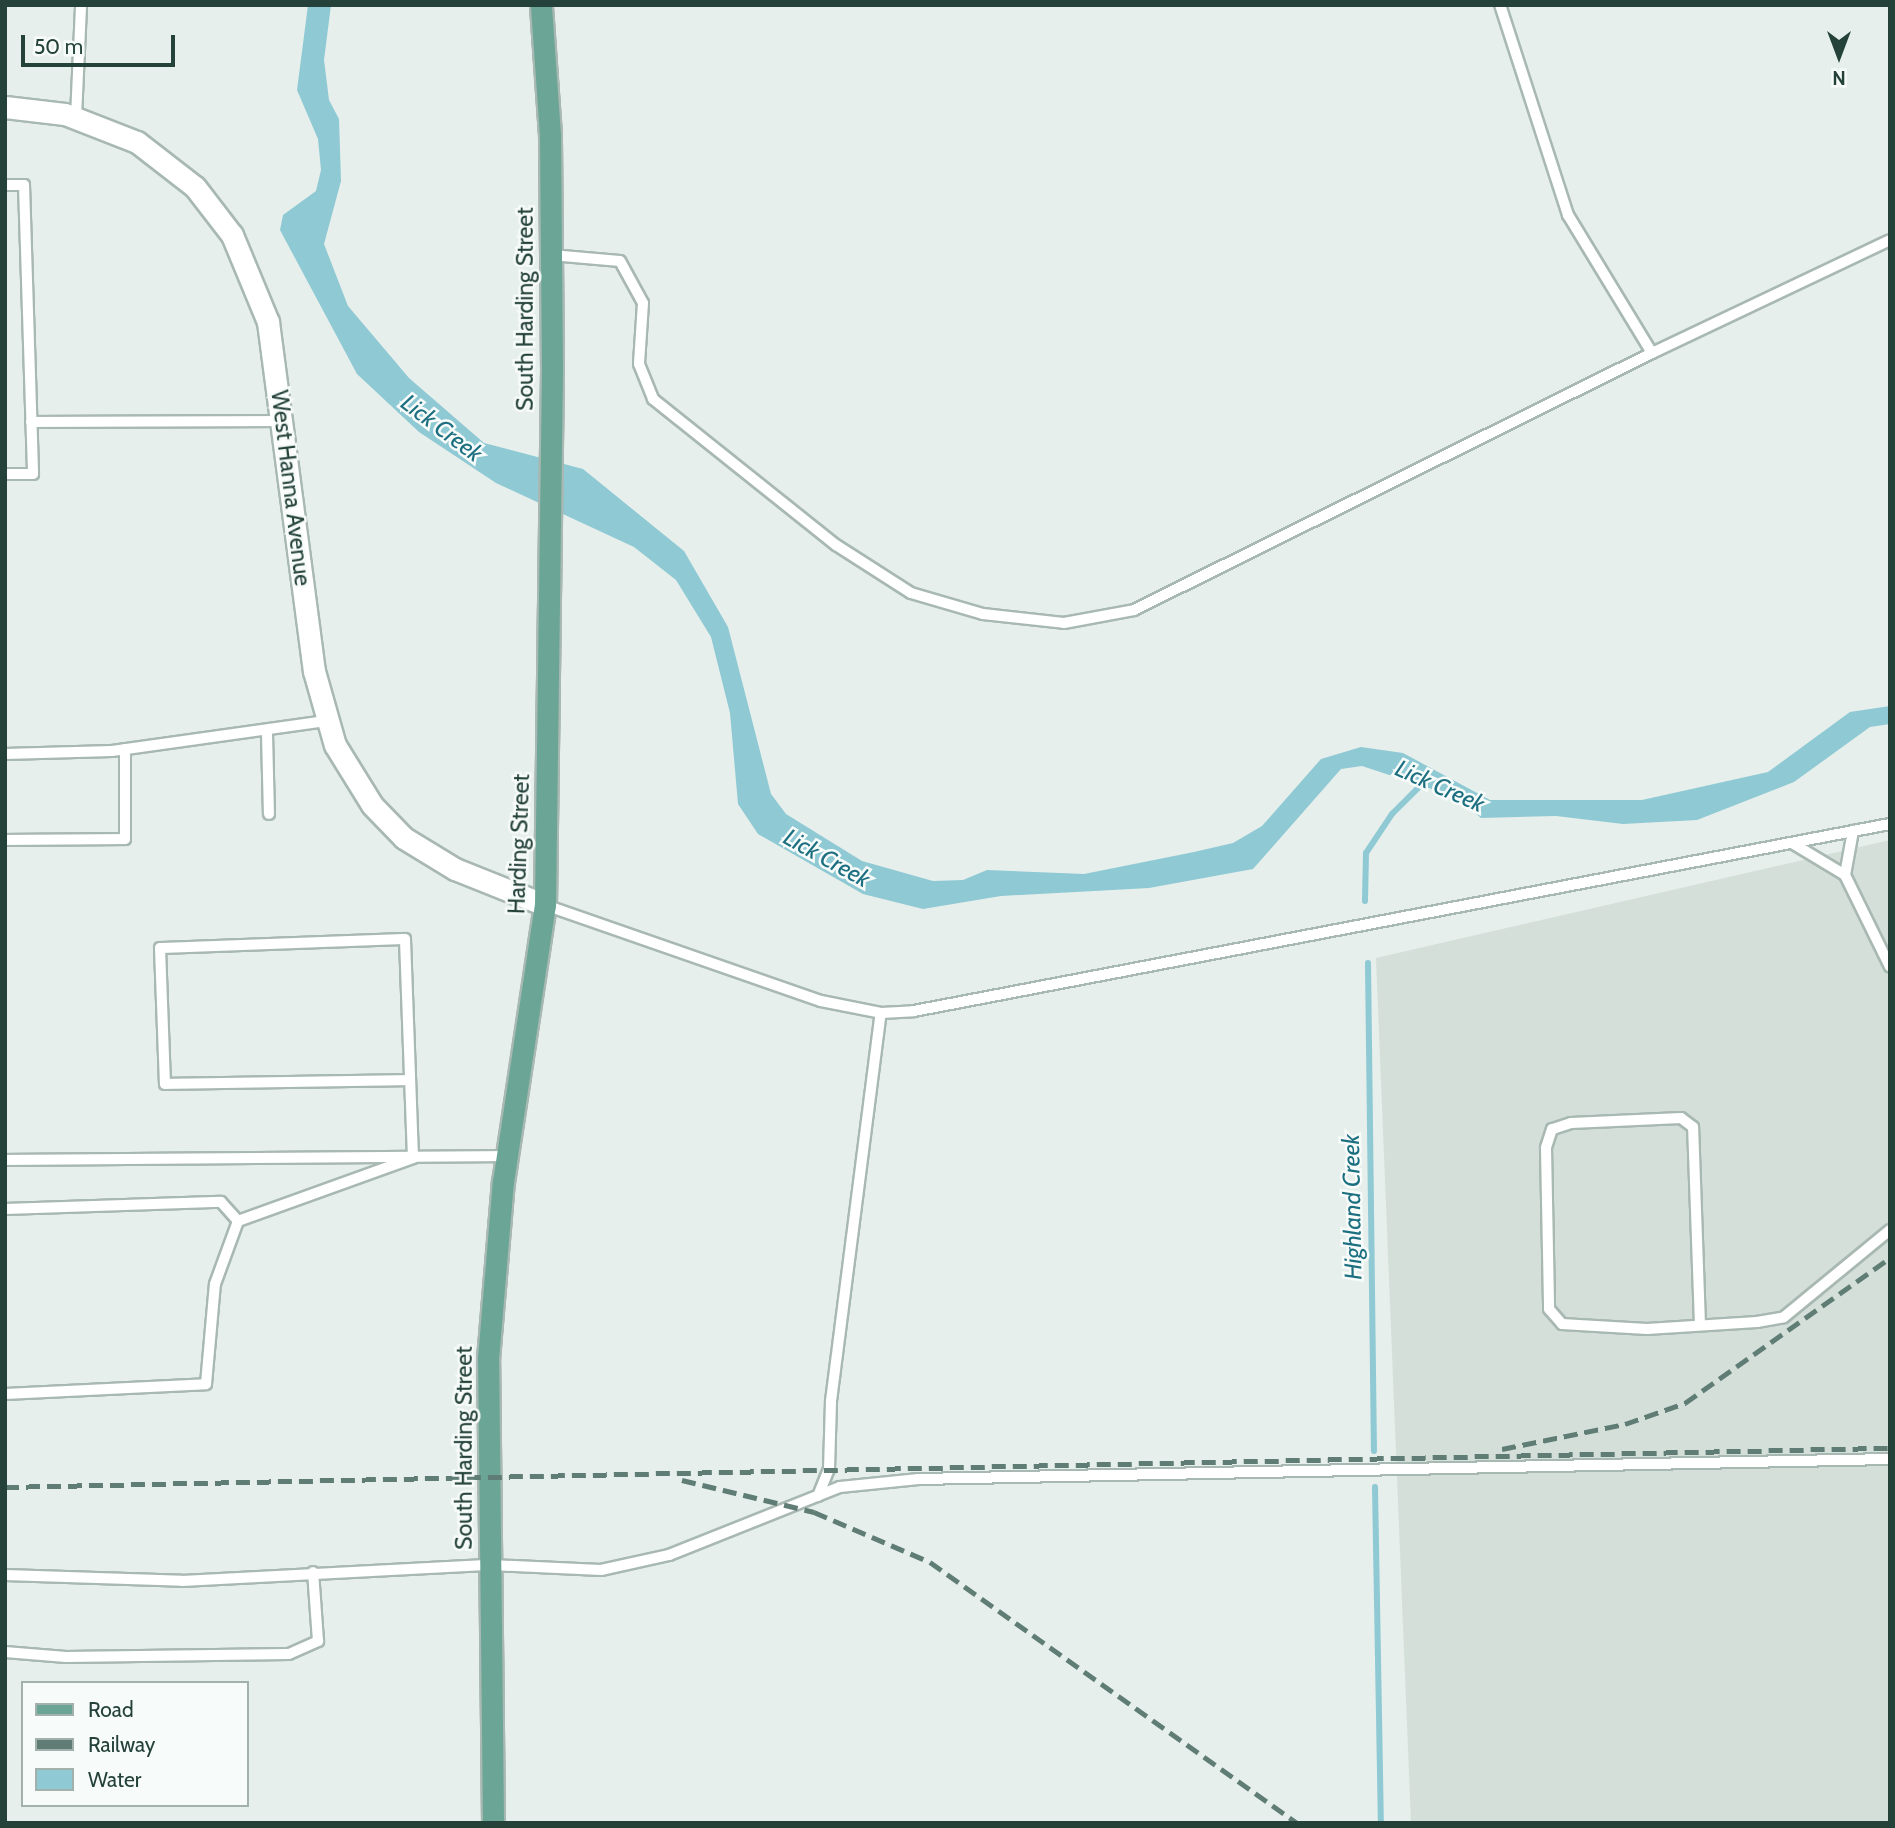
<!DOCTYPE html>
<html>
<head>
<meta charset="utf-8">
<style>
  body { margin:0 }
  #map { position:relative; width:1895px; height:1828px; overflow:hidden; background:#e6efeb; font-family:Cabin,sans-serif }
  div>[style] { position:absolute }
  .built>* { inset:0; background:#d4dfda }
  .water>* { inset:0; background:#8ec9d4 }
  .stream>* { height:6px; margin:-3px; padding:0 3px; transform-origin:3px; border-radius:3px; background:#8ec9d4 }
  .roads { filter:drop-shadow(2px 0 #a8b8b2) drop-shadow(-2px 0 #a8b8b2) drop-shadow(0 2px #a8b8b2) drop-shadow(0 -2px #a8b8b2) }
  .service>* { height:10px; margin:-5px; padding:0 5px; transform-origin:5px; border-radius:5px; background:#fff }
  .secondary>* { height:21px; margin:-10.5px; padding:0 10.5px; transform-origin:10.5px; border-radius:10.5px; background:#fff }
  .primary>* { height:21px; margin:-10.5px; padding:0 10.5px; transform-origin:10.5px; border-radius:10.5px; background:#6aa596 }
  .rail>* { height:5px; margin-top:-2.5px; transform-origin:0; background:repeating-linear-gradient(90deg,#5f7d75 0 14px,transparent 0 21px) }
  span { translate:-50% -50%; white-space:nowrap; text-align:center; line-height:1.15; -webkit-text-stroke:5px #f7fbf9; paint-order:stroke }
  .street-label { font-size:23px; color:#24423a }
  .water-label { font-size:24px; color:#1c6f80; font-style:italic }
  .frame { position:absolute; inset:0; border:7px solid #24423a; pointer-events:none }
  .legend { position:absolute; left:21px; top:1681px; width:228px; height:126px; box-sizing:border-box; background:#f7fbf9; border:2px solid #a3b1ad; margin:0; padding:9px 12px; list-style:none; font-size:21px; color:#24423a }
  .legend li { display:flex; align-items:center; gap:14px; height:35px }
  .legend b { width:35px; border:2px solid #a3b1ad }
  .north { position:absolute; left:1804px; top:21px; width:70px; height:70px; -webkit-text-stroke:5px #f7fbf9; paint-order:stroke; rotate:180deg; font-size:19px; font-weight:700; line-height:28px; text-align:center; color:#24423a }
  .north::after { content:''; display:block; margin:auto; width:24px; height:32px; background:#24423a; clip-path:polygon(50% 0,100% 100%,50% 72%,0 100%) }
  .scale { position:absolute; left:21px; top:35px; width:154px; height:32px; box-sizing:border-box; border:4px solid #24423a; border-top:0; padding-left:9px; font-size:21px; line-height:24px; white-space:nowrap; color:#24423a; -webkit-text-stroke:5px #f7fbf9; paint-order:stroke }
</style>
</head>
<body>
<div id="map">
  <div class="built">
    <i style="clip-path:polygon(1890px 840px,1890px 1823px,1411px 1823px,1376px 958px)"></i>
  </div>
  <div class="water">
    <i style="clip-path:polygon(308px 5px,331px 5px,324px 60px,329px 100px,339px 119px,341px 181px,324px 244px,348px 306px,409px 378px,484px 443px,583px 469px,684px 551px,728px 627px,771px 794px,786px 814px,862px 861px,933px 881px,963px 880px,987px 870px,1084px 874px,1194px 852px,1233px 843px,1262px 826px,1321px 759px,1361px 747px,1403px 753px,1490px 800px,1642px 800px,1768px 772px,1850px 712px,1890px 706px,1890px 724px,1870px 727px,1794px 782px,1697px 820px,1623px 824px,1556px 816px,1481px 818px,1456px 797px,1362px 766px,1341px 769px,1253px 869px,1149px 888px,1001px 896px,923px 909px,863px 894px,758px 834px,738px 804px,730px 713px,711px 637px,676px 580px,634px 547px,496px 483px,419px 432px,357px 374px,280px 230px,283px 215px,316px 191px,321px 170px,318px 139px,297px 90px)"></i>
  </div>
  <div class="stream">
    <i style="left:1365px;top:901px;width:48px;rotate:-88.8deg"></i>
    <i style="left:1366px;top:853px;width:47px;rotate:-56.3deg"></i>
    <i style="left:1392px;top:814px;width:47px;rotate:-45deg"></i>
    <i style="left:1368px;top:963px;width:488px;rotate:89.3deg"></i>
    <i style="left:1375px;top:1487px;width:336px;rotate:89deg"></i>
  </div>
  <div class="roads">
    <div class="service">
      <i style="left:76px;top:117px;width:112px;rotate:-87.4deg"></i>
      <i style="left:5px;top:185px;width:19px"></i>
      <i style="left:24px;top:185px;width:289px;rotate:88.2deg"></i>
      <i style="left:33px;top:474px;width:28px;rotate:180deg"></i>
      <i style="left:551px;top:255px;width:69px;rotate:5deg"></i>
      <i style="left:620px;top:261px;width:48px;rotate:61.3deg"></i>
      <i style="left:643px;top:303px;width:61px;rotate:93.8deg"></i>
      <i style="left:639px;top:364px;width:38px;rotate:68deg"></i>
      <i style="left:653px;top:399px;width:234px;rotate:38.6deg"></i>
      <i style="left:836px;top:545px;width:89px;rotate:32.6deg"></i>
      <i style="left:911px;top:593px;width:75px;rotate:16.3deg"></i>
      <i style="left:983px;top:614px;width:81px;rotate:6.3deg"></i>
      <i style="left:1064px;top:623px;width:71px;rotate:-10.5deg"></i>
      <i style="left:1134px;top:610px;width:578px;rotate:-26.39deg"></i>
      <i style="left:1652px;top:353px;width:162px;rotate:-121.3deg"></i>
      <i style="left:1568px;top:215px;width:221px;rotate:-107.9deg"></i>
      <i style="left:1652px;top:353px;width:263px;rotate:-25.4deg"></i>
      <i style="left:31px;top:422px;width:251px;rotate:-0.2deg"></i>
      <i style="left:267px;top:734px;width:80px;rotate:88.6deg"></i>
      <i style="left:5px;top:754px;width:107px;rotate:-1.6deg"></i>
      <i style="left:112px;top:751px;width:216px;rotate:-8deg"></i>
      <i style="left:5px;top:840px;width:120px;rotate:-0.5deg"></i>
      <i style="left:125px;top:839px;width:90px;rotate:-90deg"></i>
      <i style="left:1792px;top:843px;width:62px;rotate:31.1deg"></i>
      <i style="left:1845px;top:875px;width:102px;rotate:63.9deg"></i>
      <i style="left:1845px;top:875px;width:45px;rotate:-79.7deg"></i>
      <i style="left:545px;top:905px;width:292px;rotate:19.2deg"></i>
      <i style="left:821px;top:1001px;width:61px;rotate:11.3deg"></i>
      <i style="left:881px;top:1013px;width:33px;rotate:-3deg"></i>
      <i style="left:914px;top:1011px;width:994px;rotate:-10.85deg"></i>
      <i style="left:5px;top:1160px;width:502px;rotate:-0.46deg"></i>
      <i style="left:5px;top:1209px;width:216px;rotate:-1.9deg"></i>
      <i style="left:221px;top:1202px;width:25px;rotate:48deg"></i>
      <i style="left:238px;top:1221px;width:186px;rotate:-19.8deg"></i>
      <i style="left:413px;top:1158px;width:219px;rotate:-92.1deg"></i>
      <i style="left:405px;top:939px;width:245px;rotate:177.9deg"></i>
      <i style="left:160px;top:948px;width:136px;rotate:87.9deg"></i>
      <i style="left:165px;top:1084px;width:245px;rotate:-0.9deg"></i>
      <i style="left:1700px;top:1325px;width:198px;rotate:-92deg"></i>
      <i style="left:1693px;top:1127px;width:15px;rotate:-143deg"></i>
      <i style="left:1681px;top:1118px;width:110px;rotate:177.4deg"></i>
      <i style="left:1571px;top:1123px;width:20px;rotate:162deg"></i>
      <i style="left:1552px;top:1129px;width:20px;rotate:108deg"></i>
      <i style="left:1546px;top:1148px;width:161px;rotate:88.9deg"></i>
      <i style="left:1549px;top:1309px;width:20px;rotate:49deg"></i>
      <i style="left:1562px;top:1324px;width:85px;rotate:3.4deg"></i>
      <i style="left:1647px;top:1329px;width:110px;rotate:-3.6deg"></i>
      <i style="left:1757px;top:1322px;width:27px;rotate:-10deg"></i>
      <i style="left:1784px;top:1317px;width:137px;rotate:-39.4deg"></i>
      <i style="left:5px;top:1394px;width:201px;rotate:-2.8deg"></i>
      <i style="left:206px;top:1384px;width:100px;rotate:-84.9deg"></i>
      <i style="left:215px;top:1284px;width:67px;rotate:-69.9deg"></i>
      <i style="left:818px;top:1496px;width:29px;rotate:-68deg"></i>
      <i style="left:829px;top:1469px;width:68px;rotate:-88.3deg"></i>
      <i style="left:831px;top:1401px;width:391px;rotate:-82.7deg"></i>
      <i style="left:5px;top:1575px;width:177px;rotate:1.9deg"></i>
      <i style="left:182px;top:1581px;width:309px;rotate:-3deg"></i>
      <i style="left:491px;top:1565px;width:110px;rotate:2.6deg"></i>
      <i style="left:601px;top:1570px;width:70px;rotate:-12.4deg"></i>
      <i style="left:669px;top:1555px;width:184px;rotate:-21.7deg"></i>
      <i style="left:840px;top:1487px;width:79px;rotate:-5.8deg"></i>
      <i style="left:919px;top:1479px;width:971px;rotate:-1.18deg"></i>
      <i style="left:5px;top:1652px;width:61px;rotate:4.7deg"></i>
      <i style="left:66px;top:1657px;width:223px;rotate:-0.8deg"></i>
      <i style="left:289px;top:1654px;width:32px;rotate:-24deg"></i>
      <i style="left:318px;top:1641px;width:69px;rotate:-94.1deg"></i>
    </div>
    <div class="secondary">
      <i style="left:5px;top:107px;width:60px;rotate:6.7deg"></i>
      <i style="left:65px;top:114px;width:77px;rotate:21.3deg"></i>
      <i style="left:137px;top:142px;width:73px;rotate:37.8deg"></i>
      <i style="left:195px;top:187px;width:61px;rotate:52.4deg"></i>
      <i style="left:232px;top:235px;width:94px;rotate:67.5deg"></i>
      <i style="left:268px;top:322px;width:352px;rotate:82.5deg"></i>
      <i style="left:314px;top:671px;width:77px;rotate:74.2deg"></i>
      <i style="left:335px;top:745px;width:70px;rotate:58.3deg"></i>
      <i style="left:372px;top:805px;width:46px;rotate:45.9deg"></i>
      <i style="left:404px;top:838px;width:60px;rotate:31.3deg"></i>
      <i style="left:455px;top:869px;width:97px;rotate:21.8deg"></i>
    </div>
    <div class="primary">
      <i style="left:493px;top:1823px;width:464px;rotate:-90.6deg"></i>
      <i style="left:488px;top:1359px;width:178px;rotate:-85.2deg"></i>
      <i style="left:503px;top:1182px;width:280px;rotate:-81.4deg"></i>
      <i style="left:545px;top:905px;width:536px;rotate:-89.25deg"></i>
      <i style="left:552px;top:369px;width:234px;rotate:-90.5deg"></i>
      <i style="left:550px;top:135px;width:130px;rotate:-94deg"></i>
    </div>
  </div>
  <div class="rail">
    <i style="left:1502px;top:1449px;width:126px;rotate:-11.5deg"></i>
    <i style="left:1625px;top:1424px;width:64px;rotate:-19.3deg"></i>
    <i style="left:1685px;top:1403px;width:251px;rotate:-35.3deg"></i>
    <i style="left:682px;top:1480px;width:136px;rotate:13.6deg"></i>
    <i style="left:814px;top:1512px;width:126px;rotate:23.3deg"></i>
    <i style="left:930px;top:1562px;width:450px;rotate:35.4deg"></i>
    <i style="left:5px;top:1487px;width:1885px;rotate:-1.19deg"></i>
  </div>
  <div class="street-label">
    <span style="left:525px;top:309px;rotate:-90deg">South Harding Street</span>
    <span style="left:291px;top:488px;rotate:83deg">West Hanna Avenue</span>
    <span style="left:519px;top:844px;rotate:-88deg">Harding Street</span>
    <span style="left:464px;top:1448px;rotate:-90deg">South Harding Street</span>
  </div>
  <div class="water-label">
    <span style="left:442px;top:428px;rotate:37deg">Lick Creek</span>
    <span style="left:1440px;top:786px;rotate:24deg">Lick Creek</span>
    <span style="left:827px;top:858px;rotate:29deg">Lick Creek</span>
    <span style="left:1352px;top:1207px;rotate:-91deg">Highland Creek</span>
  </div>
  <div class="frame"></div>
  <ul class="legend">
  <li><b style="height:9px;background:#6aa596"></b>Road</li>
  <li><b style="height:9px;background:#5f7d75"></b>Railway</li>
  <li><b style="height:19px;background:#8ec9d4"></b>Water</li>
  </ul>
  <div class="north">N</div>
  <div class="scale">50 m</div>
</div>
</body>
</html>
